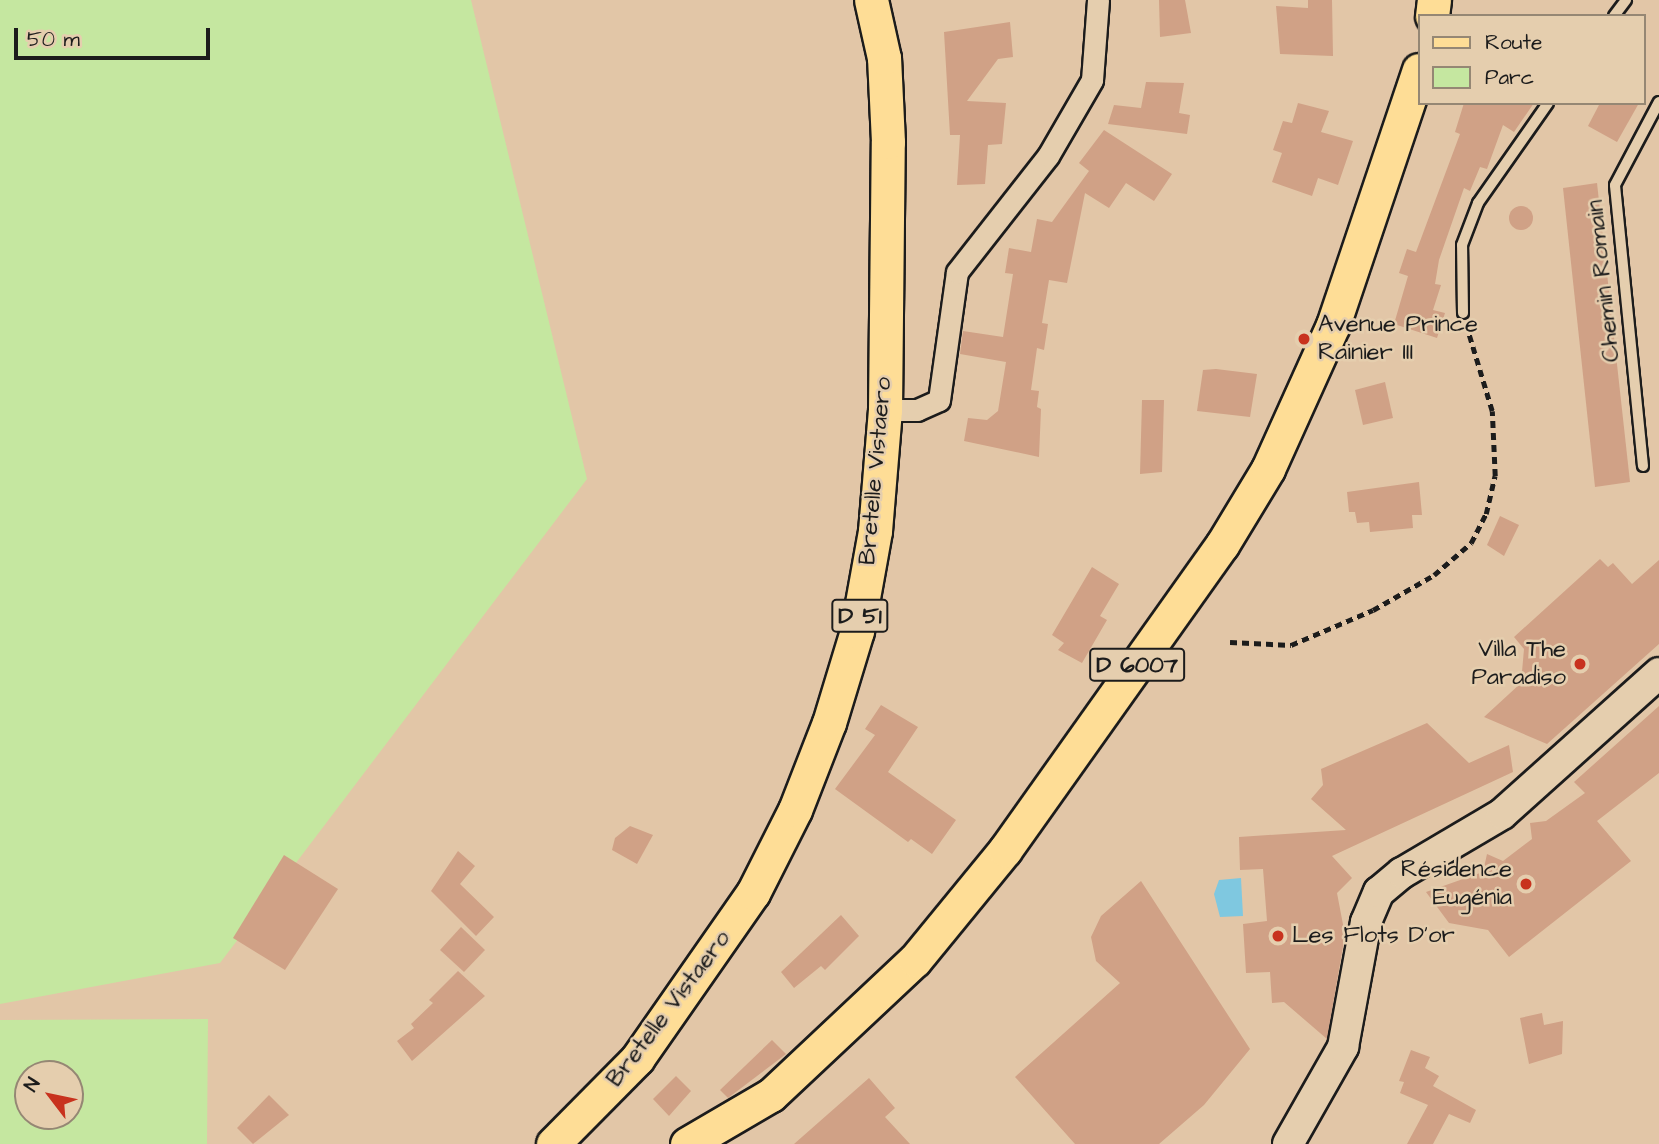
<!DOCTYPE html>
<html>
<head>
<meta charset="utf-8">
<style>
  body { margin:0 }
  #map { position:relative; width:1659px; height:1144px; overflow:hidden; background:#e2c6a7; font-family:"Architects Daughter",sans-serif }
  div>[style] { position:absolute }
  .green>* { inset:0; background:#c5e7a0 }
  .water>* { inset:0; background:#7fc8e0 }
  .building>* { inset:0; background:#d0a186 }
  .round { border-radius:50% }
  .path>* { height:4.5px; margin-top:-2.25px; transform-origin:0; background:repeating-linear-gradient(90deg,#1c1c1c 0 7px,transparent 0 12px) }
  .roads { filter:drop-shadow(2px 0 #1c1c1c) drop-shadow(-2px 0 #1c1c1c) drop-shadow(0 2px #1c1c1c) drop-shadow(0 -2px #1c1c1c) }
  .service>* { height:10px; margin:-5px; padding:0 5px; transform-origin:5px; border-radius:5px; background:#e5ceae }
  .minor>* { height:21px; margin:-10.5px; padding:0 10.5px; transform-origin:10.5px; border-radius:10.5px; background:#e5ceae }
  .secondary>* { height:30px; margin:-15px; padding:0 15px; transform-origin:15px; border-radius:15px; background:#e5ceae }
  .primary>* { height:33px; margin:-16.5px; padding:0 16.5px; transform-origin:16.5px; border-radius:16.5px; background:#fedd96 }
  .dots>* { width:19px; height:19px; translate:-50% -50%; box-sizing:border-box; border:4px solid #e5ceae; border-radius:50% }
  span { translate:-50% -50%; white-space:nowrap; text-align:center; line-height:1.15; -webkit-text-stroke:5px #e5ceae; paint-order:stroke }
  .shield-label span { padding:2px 5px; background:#e5ceae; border:2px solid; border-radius:5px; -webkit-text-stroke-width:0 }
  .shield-label { font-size:23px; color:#1c1c1c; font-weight:700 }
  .street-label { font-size:24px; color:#1c1c1c }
  .poi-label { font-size:24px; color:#1c1c1c }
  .left { translate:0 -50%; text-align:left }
  .right { translate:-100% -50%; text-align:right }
  .legend { position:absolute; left:1418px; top:14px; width:228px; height:91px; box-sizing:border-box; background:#e5ceae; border:2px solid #958774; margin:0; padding:9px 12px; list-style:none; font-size:21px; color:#1c1c1c }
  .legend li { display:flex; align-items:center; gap:14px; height:35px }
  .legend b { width:35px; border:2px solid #958774 }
  .north { position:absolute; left:14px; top:1060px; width:70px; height:70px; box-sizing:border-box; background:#e5ceae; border:2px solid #958774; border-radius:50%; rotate:302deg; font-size:19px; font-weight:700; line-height:28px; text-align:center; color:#1c1c1c }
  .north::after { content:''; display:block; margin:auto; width:24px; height:32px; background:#c8321e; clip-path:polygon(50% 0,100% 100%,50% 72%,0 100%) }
  .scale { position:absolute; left:14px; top:28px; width:196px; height:32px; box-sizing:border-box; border:4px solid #1c1c1c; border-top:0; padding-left:9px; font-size:21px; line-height:24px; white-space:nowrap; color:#1c1c1c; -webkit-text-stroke:5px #e5ceae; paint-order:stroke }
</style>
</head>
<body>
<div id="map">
  <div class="green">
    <i style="clip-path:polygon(0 0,471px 0,587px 479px,220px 963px,0 1004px)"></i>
    <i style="clip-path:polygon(evenodd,208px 1019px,207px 1144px,0 1144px,0 1020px,208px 1019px,28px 1074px,70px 1074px,70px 1116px,28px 1116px,28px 1074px)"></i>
  </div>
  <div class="water">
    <i style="clip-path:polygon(1241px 878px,1243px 916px,1220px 917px,1214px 894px,1219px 880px)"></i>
  </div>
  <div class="building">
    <i style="clip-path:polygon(1159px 0,1185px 0,1191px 33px,1160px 37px)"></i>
    <i style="clip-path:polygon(1308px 0,1332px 0,1333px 56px,1280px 54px,1276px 6px,1308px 8px)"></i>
    <i style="clip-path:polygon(1010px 22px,1013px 57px,998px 59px,967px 101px,1006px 103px,1002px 144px,988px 145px,985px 184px,957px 185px,960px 135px,950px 135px,944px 32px)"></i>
    <i style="clip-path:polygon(1146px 82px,1184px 83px,1179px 113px,1190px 115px,1187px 134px,1108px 124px,1114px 105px,1141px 108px)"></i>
    <i style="clip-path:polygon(1298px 103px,1329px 111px,1321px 132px,1353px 141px,1338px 185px,1318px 178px,1312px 196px,1272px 182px,1282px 153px,1273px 150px,1283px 121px,1292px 123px)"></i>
    <i style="clip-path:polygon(1464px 103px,1534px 103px,1514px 132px,1503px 125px,1487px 169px,1480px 167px,1470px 191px,1464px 188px,1439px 260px,1435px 284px,1441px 285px,1433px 310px,1445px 313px,1437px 338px,1394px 324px,1408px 276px,1399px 273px,1407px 249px,1416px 252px,1460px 134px,1455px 132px)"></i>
    <i style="clip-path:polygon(1600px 103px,1639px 103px,1617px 142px,1588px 126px)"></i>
    <i style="clip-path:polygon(1104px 130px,1172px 174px,1154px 201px,1126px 183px,1109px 208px,1085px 193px,1067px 283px,1049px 280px,1042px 323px,1048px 324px,1044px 350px,1037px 348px,1031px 390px,1039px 391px,1037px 407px,1041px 409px,1039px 457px,964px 441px,968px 418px,987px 420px,998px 411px,1006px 362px,960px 354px,963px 331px,1003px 337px,1013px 274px,1005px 273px,1009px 248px,1031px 252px,1037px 219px,1052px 222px,1089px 171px,1079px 163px)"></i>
    <i style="clip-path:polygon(1597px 183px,1630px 482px,1595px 487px,1563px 188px)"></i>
    <i class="round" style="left:1509px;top:206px;width:24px;height:24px"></i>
    <i style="clip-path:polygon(1216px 369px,1257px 374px,1250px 417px,1197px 411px,1203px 370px)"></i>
    <i style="clip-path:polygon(1385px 382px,1393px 418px,1363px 425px,1355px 390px)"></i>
    <i style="clip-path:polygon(1142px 400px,1164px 400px,1162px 472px,1140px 474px)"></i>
    <i style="clip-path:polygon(1419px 482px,1422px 515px,1412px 515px,1413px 528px,1370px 532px,1369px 522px,1357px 523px,1355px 512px,1349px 512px,1347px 492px)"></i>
    <i style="clip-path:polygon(1500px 516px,1519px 525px,1504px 556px,1487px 545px)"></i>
    <i style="clip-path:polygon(1600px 559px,1608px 567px,1613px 563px,1632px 584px,1659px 560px,1659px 644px,1547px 744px,1484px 717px,1521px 683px,1524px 649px,1514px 637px)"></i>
    <i style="clip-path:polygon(1092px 567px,1119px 584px,1100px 616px,1107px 620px,1082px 663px,1058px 650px,1064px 643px,1052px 635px)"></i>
    <i style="clip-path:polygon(881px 705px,918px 727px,888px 772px,956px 820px,932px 854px,911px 839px,908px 842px,835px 789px,875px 735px,865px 729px)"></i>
    <i style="clip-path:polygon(1659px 706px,1659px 773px,1597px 821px,1631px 861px,1509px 957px,1488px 930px,1449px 923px,1426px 892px,1483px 872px,1487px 854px,1503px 861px,1532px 839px,1530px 823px,1546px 821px,1585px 793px,1574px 782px)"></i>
    <i style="clip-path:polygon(1427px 723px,1469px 763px,1509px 745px,1513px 772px,1332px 856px,1352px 878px,1337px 893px,1345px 935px,1327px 1039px,1284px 1002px,1272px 1003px,1270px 972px,1246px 973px,1243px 924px,1267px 921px,1263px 869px,1240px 870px,1239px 837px,1346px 830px,1311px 799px,1323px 785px,1321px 769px)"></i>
    <i style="clip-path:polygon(630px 826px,653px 835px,637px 864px,612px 850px,615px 838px)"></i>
    <i style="clip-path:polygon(458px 851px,475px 866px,460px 884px,494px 917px,476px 936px,431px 891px)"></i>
    <i style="clip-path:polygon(284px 855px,338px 889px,285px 970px,233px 938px)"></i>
    <i style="clip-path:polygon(1141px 881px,1250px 1049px,1204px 1105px,1159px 1144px,1075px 1144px,1015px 1077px,1120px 983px,1096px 961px,1091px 937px,1101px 916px)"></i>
    <i style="clip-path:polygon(841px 915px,859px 936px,825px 970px,821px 966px,794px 988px,781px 972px)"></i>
    <i style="clip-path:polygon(461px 927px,485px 950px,464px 972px,440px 950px)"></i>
    <i style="clip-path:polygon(458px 971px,485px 996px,412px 1061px,397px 1041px,414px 1028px,411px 1024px,433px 1003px,429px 1000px)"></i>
    <i style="clip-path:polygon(1542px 1013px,1544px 1025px,1563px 1021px,1562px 1054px,1529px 1064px,1520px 1018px)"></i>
    <i style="clip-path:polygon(772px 1040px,786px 1054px,728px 1098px,720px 1090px)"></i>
    <i style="clip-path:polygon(1411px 1050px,1430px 1057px,1425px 1068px,1439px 1076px,1433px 1086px,1476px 1110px,1470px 1123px,1449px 1114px,1433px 1144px,1407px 1144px,1428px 1105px,1400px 1093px,1404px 1082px,1399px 1081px)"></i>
    <i style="clip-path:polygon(676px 1076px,691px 1091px,669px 1116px,653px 1099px)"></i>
    <i style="clip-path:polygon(869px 1078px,895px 1108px,885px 1117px,910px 1144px,794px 1144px)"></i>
    <i style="clip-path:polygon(269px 1095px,289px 1115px,253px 1144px,237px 1128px)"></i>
  </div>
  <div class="path">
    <i style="left:1230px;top:642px;width:61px;rotate:2.8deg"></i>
    <i style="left:1291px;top:645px;width:89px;rotate:-23.1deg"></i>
    <i style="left:1373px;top:610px;width:70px;rotate:-29.8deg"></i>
    <i style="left:1434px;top:575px;width:49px;rotate:-40.9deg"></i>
    <i style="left:1471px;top:543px;width:33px;rotate:-63deg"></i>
    <i style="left:1486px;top:514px;width:39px;rotate:-77deg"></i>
    <i style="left:1495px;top:476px;width:65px;rotate:-92.6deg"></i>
    <i style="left:1492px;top:411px;width:87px;rotate:-106.8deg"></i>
  </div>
  <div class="roads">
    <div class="service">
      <i style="left:1614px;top:16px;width:20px;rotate:-53deg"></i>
      <i style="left:1463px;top:313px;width:68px;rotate:-90.8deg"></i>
      <i style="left:1462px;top:245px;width:45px;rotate:-69.1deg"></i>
      <i style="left:1478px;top:203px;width:122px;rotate:-55deg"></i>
      <i style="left:1643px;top:466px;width:282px;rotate:-95.7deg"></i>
      <i style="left:1615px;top:185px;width:94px;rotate:-62.1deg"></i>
    </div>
    <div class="minor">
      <i style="left:885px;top:410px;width:32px"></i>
      <i style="left:917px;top:410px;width:24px;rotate:-24deg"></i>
      <i style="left:939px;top:400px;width:129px;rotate:-82deg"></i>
      <i style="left:957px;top:272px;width:147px;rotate:-51.9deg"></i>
      <i style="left:1048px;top:156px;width:88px;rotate:-59.9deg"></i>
      <i style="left:1092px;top:80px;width:80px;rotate:-85.7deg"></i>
    </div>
    <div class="secondary">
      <i style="left:1288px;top:1144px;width:112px;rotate:-60.4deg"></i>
      <i style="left:1343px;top:1047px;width:127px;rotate:-79.6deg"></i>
      <i style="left:1366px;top:922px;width:33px;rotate:-67deg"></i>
      <i style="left:1379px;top:892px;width:30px;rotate:-40deg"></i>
      <i style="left:1402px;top:873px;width:116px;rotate:-30.5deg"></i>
      <i style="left:1502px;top:814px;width:211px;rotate:-41.9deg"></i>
    </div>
    <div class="primary">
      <i style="left:1432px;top:16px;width:16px;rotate:-83deg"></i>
      <i style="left:553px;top:1144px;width:120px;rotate:-45.3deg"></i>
      <i style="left:637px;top:1059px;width:203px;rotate:-55.1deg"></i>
      <i style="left:753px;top:893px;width:93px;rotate:-63.2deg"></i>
      <i style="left:795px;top:810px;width:93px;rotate:-68.7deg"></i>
      <i style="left:829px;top:723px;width:96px;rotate:-73.1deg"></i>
      <i style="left:857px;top:631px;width:102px;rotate:-79.8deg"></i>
      <i style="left:875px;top:531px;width:121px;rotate:-85.3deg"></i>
      <i style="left:885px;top:410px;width:268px;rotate:-89.4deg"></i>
      <i style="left:888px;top:142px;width:84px;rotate:-92.7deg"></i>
      <i style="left:884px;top:58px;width:59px;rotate:-102.6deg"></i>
      <i style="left:687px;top:1144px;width:97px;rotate:-30.3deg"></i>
      <i style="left:771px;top:1095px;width:197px;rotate:-43.2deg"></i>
      <i style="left:915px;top:960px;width:142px;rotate:-50.7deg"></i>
      <i style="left:1005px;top:850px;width:374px;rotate:-54.6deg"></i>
      <i style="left:1222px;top:545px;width:89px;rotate:-58.8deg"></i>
      <i style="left:1268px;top:469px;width:158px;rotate:-65.7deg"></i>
      <i style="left:1333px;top:325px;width:269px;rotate:-71.4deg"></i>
    </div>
  </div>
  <div class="dots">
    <i style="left:1304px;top:339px;background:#c8321e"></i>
    <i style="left:1580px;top:664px;background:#c8321e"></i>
    <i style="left:1526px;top:884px;background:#c8321e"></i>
    <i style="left:1278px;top:936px;background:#c8321e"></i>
  </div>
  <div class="shield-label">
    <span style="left:860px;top:616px">D 51</span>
    <span style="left:1137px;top:665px">D 6007</span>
  </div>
  <div class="street-label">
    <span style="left:1604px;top:281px;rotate:-96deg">Chemin Romain</span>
    <span style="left:876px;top:471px;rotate:-85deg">Bretelle Vistaero</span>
    <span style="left:669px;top:1009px;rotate:-53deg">Bretelle Vistaero</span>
  </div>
  <div class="poi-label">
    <span class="left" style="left:1318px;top:339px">Avenue Prince<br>Rainier III</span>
    <span class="right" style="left:1566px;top:664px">Villa The<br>Paradiso</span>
    <span class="right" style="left:1512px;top:884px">Résidence<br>Eugénia</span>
    <span class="left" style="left:1292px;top:936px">Les Flots D'or</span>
  </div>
  <ul class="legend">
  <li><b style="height:9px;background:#fedd96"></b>Route</li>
  <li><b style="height:19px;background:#c5e7a0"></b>Parc</li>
  </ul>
  <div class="north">N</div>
  <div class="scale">50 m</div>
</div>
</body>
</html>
